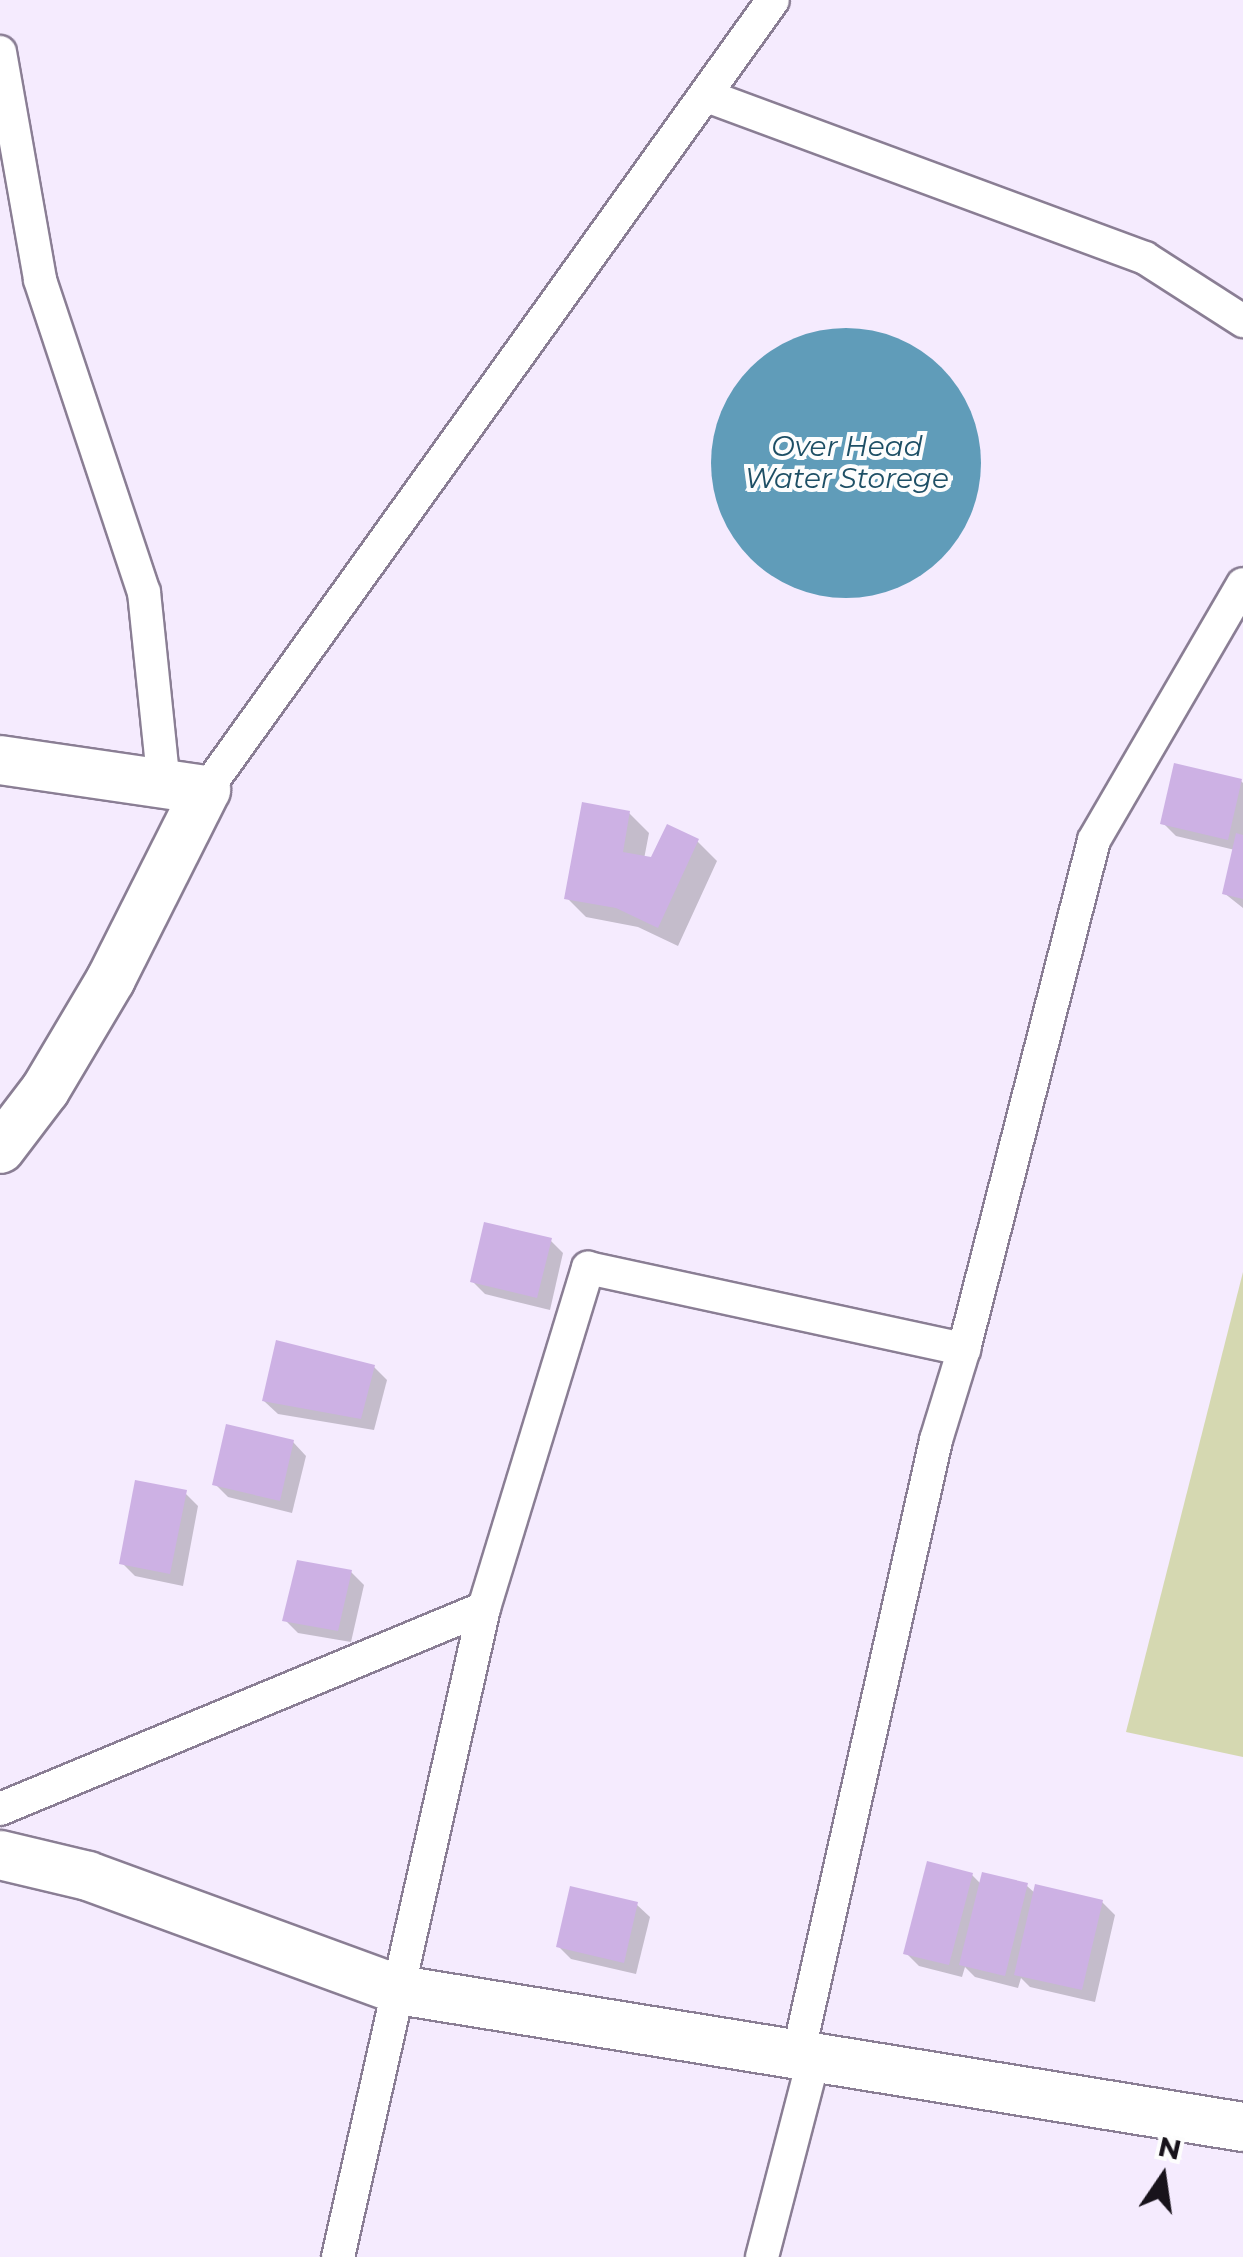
<!DOCTYPE html>
<html>
<head>
<meta charset="utf-8">
<style>
  body { margin:0 }
  #map { position:relative; width:1243px; height:2257px; overflow:hidden; background:#f5ebfe; font-family:Montserrat,sans-serif }
  div>[style] { position:absolute }
  .green>* { inset:0; background:#d5d8b1 }
  .water>* { inset:0; background:#609cb9 }
  .round { border-radius:50% }
  .shadow>* { inset:0; background:#0003 }
  .building>* { inset:0; background:#cdb1e4 }
  .roads { filter:drop-shadow(2px 0 #8a7e94) drop-shadow(-2px 0 #8a7e94) drop-shadow(0 2px #8a7e94) drop-shadow(0 -2px #8a7e94) }
  .minor>* { height:32px; margin:-16px; padding:0 16px; transform-origin:16px; border-radius:16px; background:#fff }
  .secondary>* { height:48px; margin:-24px; padding:0 24px; transform-origin:24px; border-radius:24px; background:#fff }
  span { translate:-50% -50%; white-space:nowrap; text-align:center; line-height:1.15; -webkit-text-stroke:8px #fdfdfd; paint-order:stroke }
  .water-label { font-size:28px; color:#1e4f65; font-style:italic }
  .north { position:absolute; left:1113px; top:2127px; width:100px; height:100px; -webkit-text-stroke:8px #fdfdfd; paint-order:stroke; rotate:13deg; font-size:28px; font-weight:700; line-height:40px; text-align:center; color:#18131b }
  .north::after { content:''; display:block; margin:auto; width:35px; height:45px; background:#18131b; clip-path:polygon(50% 0,100% 100%,50% 72%,0 100%) }
</style>
</head>
<body>
<div id="map">
  <div class="green">
    <i style="clip-path:polygon(1243px 1272px,1243px 1757px,1126px 1732px)"></i>
  </div>
  <div class="water">
    <i class="round" style="left:711px;top:328px;width:270px;height:270px"></i>
  </div>
  <div class="shadow">
    <i style="clip-path:polygon(1241px 781px,1243px 783px,1243px 908px,1224px 893px,1235px 850px,1176px 836px,1163px 823px)"></i>
    <i style="clip-path:polygon(629px 813px,649px 833px,644px 859px,653px 860px,697px 841px,717px 861px,678px 946px,638px 927px,586px 917px,567px 898px)"></i>
    <i style="clip-path:polygon(550px 1240px,563px 1253px,550px 1310px,485px 1294px,472px 1281px)"></i>
    <i style="clip-path:polygon(374px 1367px,387px 1380px,374px 1430px,278px 1414px,264px 1401px)"></i>
    <i style="clip-path:polygon(293px 1442px,306px 1456px,292px 1513px,228px 1497px,215px 1484px)"></i>
    <i style="clip-path:polygon(185px 1493px,198px 1506px,183px 1586px,135px 1576px,122px 1563px)"></i>
    <i style="clip-path:polygon(351px 1572px,364px 1585px,351px 1642px,298px 1633px,285px 1620px)"></i>
    <i style="clip-path:polygon(972px 1875px,982px 1885px,1027px 1886px,1036px 1894px,1102px 1902px,1115px 1915px,1095px 2002px,1030px 1987px,1021px 1978px,1018px 1988px,975px 1977px,965px 1967px,962px 1977px,919px 1966px,906px 1953px)"></i>
    <i style="clip-path:polygon(636px 1904px,650px 1917px,636px 1974px,571px 1959px,558px 1946px)"></i>
  </div>
  <div class="building">
    <i style="clip-path:polygon(1174px 763px,1242px 779px,1228px 840px,1160px 824px)"></i>
    <i style="clip-path:polygon(582px 802px,630px 811px,623px 852px,651px 857px,667px 824px,699px 839px,658px 928px,616px 908px,564px 899px)"></i>
    <i style="clip-path:polygon(1236px 833px,1243px 835px,1243px 899px,1222px 894px)"></i>
    <i style="clip-path:polygon(484px 1222px,552px 1238px,537px 1298px,470px 1282px)"></i>
    <i style="clip-path:polygon(276px 1340px,375px 1365px,361px 1419px,262px 1401px)"></i>
    <i style="clip-path:polygon(226px 1424px,294px 1440px,280px 1501px,212px 1485px)"></i>
    <i style="clip-path:polygon(135px 1480px,187px 1490px,170px 1574px,119px 1564px)"></i>
    <i style="clip-path:polygon(297px 1560px,352px 1570px,338px 1631px,282px 1621px)"></i>
    <i style="clip-path:polygon(927px 1861px,973px 1873px,949px 1965px,903px 1954px)"></i>
    <i style="clip-path:polygon(982px 1872px,1028px 1883px,1005px 1976px,959px 1965px)"></i>
    <i style="clip-path:polygon(1035px 1884px,1103px 1900px,1082px 1990px,1014px 1975px)"></i>
    <i style="clip-path:polygon(570px 1886px,638px 1902px,624px 1963px,556px 1947px)"></i>
  </div>
  <div class="roads">
    <div class="minor">
      <i style="left:0;top:52px;width:231px;rotate:80deg"></i>
      <i style="left:40px;top:280px;width:329px;rotate:71.6deg"></i>
      <i style="left:144px;top:592px;width:193px;rotate:84.1deg"></i>
      <i style="left:707px;top:96px;width:467px;rotate:20.3deg"></i>
      <i style="left:1145px;top:258px;width:117px;rotate:32.7deg"></i>
      <i style="left:206px;top:790px;width:972px;rotate:-54.33deg"></i>
      <i style="left:0;top:1809px;width:524px;rotate:-22.55deg"></i>
      <i style="left:798px;top:2055px;width:630px;rotate:-77.35deg"></i>
      <i style="left:936px;top:1440px;width:95px;rotate:-72.9deg"></i>
      <i style="left:964px;top:1349px;width:525px;rotate:-75.67deg"></i>
      <i style="left:1094px;top:840px;width:296px;rotate:-59.8deg"></i>
      <i style="left:338px;top:2257px;width:665px;rotate:-77.32deg"></i>
      <i style="left:484px;top:1608px;width:356px;rotate:-73deg"></i>
      <i style="left:588px;top:1268px;width:385px;rotate:12.2deg"></i>
      <i style="left:762px;top:2257px;width:206px;rotate:-75.4deg"></i>
    </div>
    <div class="secondary">
      <i style="left:0;top:760px;width:208px;rotate:8.3deg"></i>
      <i style="left:206px;top:790px;width:212px;rotate:116.7deg"></i>
      <i style="left:111px;top:979px;width:129px;rotate:120.7deg"></i>
      <i style="left:45px;top:1090px;width:74px;rotate:127.3deg"></i>
      <i style="left:0;top:1855px;width:90px;rotate:13.4deg"></i>
      <i style="left:88px;top:1876px;width:331px;rotate:20.1deg"></i>
      <i style="left:399px;top:1990px;width:855px;rotate:9.22deg"></i>
    </div>
  </div>
  <div class="water-label">
    <span style="left:847px;top:462px">Over Head<br>Water Storege</span>
  </div>
  <div class="north">N</div>
</div>
</body>
</html>
